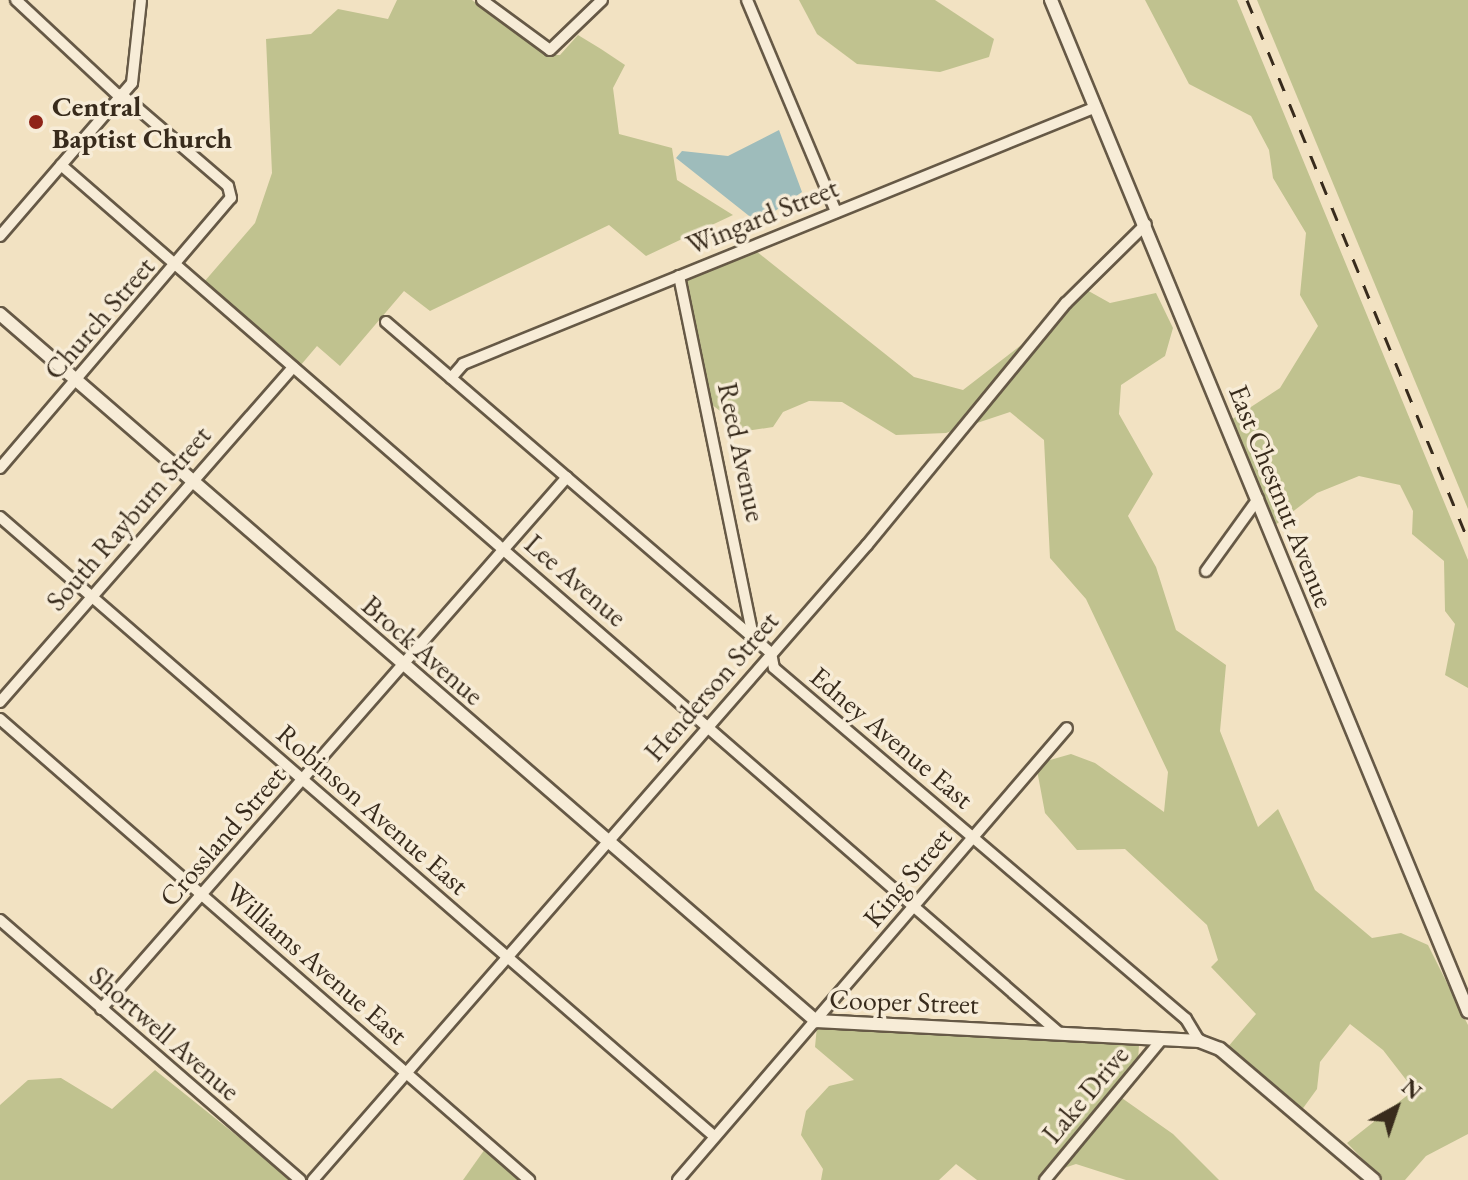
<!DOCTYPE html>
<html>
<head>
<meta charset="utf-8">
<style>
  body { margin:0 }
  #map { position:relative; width:1468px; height:1180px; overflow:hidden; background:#f2e2c2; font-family:"EB Garamond",serif }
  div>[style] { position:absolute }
  .green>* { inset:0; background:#c0c28f }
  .water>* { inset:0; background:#9ebcbb }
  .roads { filter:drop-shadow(2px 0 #665946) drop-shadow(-2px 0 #665946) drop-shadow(0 2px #665946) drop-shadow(0 -2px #665946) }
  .minor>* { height:10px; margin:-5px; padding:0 5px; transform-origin:5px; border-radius:5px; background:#f7ecd7 }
  .tertiary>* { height:12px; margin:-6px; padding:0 6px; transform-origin:6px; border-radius:6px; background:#f7ecd7 }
  .rail>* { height:3px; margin-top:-1.5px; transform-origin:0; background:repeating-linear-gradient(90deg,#382b1c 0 14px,transparent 0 28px) }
  .dots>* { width:22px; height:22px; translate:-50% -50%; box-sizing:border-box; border:4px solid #f7ecd7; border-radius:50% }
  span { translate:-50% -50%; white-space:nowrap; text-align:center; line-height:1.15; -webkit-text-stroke:7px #f7ecd7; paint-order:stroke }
  .poi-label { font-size:28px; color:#382b1c; font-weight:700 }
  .left { translate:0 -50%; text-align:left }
  .street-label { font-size:28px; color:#382b1c }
  .north { position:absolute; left:1356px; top:1068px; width:80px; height:80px; -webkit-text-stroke:6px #f7ecd7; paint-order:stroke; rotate:40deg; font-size:22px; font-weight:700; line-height:32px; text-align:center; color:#382b1c }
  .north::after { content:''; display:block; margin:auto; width:28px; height:36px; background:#382b1c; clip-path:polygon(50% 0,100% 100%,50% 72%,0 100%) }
</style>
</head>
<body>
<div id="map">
  <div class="green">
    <i style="clip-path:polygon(397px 0,472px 0,549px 55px,560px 55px,578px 35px,601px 49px,625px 65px,613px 88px,619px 134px,672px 148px,677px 180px,733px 215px,646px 256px,609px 225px,430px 311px,404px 291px,340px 366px,317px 346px,300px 366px,204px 282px,255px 223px,272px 173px,266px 39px,311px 34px,338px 9px,388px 19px)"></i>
    <i style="clip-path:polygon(799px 0,935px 0,994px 39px,989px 57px,940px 72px,857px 64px,817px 34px)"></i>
    <i style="clip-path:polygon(1145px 0,1237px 0,1468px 560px,1468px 688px,1445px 675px,1455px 624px,1445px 611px,1444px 561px,1412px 534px,1413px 511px,1400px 485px,1359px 476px,1317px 493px,1274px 526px,1231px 420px,1280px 388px,1318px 326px,1300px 295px,1306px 233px,1273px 178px,1269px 150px,1251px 116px,1189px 84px)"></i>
    <i style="clip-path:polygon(1257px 0,1468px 0,1468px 509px)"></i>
    <i style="clip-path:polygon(756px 251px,914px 377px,963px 390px,1033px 336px,958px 429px,946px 433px,896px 435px,842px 402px,809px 401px,783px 412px,773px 427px,746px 431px,711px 404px,685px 279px)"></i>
    <i style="clip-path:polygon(1085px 289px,1110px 303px,1156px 293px,1173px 328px,1165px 356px,1121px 385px,1119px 414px,1153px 474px,1128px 516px,1156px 567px,1176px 630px,1226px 665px,1220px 731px,1258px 827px,1278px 809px,1315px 890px,1372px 938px,1401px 933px,1428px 945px,1468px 1025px,1468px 1134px,1426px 1156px,1405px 1180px,1383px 1180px,1347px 1143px,1414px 1090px,1383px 1050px,1350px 1024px,1320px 1062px,1317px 1089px,1301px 1111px,1227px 1048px,1256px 1014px,1211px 967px,1218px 960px,1207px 925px,1125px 849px,1077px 850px,1045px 813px,1037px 770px,1043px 762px,1071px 754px,1095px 763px,1164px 812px,1168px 772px,1086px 599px,1050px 558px,1044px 440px,1010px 412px,974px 424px)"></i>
    <i style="clip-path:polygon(817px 1026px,1092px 1040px,1139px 1045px,1138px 1061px,1039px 1180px,977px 1180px,956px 1164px,939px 1180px,821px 1180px,823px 1169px,801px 1135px,806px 1111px,829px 1086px,854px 1080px,815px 1047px)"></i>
    <i style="clip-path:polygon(155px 1070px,292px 1180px,0 1180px,0 1105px,28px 1080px,61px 1078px,112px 1109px)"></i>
    <i style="clip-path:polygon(1119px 1096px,1173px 1134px,1219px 1180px,1126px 1180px,1076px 1164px,1061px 1169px)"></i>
    <i style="clip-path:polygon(485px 1149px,521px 1180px,463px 1180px)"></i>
  </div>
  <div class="water">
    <i style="clip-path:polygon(779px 130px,802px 192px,758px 223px,676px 158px,682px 151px,728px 156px)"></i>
  </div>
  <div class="roads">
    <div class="minor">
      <i style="left:16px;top:0;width:141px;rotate:43deg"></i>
      <i style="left:482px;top:0;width:84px;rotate:36.3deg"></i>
      <i style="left:550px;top:50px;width:72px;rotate:-43.9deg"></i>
      <i style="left:747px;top:0;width:230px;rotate:67.2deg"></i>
      <i style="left:61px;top:165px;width:1321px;rotate:41.01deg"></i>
      <i style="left:0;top:236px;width:202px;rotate:-49.2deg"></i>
      <i style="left:132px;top:83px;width:83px;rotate:-83.8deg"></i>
      <i style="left:679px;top:276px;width:369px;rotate:78.4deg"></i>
      <i style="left:386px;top:322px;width:508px;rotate:40.69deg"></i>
      <i style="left:771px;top:653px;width:15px;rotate:79deg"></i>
      <i style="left:774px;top:668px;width:541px;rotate:40.43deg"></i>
      <i style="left:1186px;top:1019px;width:26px;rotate:59deg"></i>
      <i style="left:451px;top:378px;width:18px;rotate:-49deg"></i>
      <i style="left:463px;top:364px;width:683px;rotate:-22.1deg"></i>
      <i style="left:0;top:468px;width:355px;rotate:-49.5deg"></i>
      <i style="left:231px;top:198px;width:12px;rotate:-104deg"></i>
      <i style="left:228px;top:186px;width:141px;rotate:-139.3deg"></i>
      <i style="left:0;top:517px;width:946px;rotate:40.93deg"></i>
      <i style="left:1206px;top:571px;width:89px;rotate:-54.2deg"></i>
      <i style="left:0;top:702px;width:445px;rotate:-48.8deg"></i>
      <i style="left:0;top:719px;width:702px;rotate:41.07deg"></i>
      <i style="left:0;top:920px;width:397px;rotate:40.9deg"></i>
      <i style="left:101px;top:1009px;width:707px;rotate:-48.78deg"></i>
      <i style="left:313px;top:1180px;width:843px;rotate:-48.9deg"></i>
      <i style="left:867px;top:545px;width:313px;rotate:-50.6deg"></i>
      <i style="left:1066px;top:303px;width:112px;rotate:-44.6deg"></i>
      <i style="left:678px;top:1180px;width:596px;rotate:-49.28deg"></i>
      <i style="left:1045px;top:1180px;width:183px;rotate:-50.3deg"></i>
    </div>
    <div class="tertiary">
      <i style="left:1051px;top:0;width:1094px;rotate:67.59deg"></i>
      <i style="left:0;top:314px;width:1080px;rotate:40.91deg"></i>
      <i style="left:816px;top:1021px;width:384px;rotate:3deg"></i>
      <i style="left:1199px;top:1041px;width:22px;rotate:21deg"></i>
      <i style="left:1220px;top:1049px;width:202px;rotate:40.4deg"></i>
    </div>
  </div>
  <div class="rail">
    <i style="left:1247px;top:0;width:583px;rotate:67.74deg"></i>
  </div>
  <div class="dots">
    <i style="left:36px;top:122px;background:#8f2418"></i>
  </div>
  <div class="poi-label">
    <span class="left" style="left:52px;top:122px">Central<br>Baptist Church</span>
  </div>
  <div class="street-label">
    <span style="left:762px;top:216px;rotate:-22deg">Wingard Street</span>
    <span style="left:99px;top:318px;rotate:-49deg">Church Street</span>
    <span style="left:742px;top:452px;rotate:78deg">Reed Avenue</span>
    <span style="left:1282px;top:496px;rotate:68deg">East Chestnut Avenue</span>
    <span style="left:128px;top:518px;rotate:-49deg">South Rayburn Street</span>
    <span style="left:576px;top:580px;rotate:41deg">Lee Avenue</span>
    <span style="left:423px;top:650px;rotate:41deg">Brock Avenue</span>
    <span style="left:711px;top:686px;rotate:-49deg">Henderson Street</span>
    <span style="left:892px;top:737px;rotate:40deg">Edney Avenue East</span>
    <span style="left:373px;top:809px;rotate:41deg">Robinson Avenue East</span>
    <span style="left:222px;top:836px;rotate:-49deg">Crossland Street</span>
    <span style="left:907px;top:877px;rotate:-50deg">King Street</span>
    <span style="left:317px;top:963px;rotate:41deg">Williams Avenue East</span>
    <span style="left:904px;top:1001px;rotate:2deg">Cooper Street</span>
    <span style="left:165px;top:1033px;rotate:41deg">Shortwell Avenue</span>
    <span style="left:1085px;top:1094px;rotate:-50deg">Lake Drive</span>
  </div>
  <div class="north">N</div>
</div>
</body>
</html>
